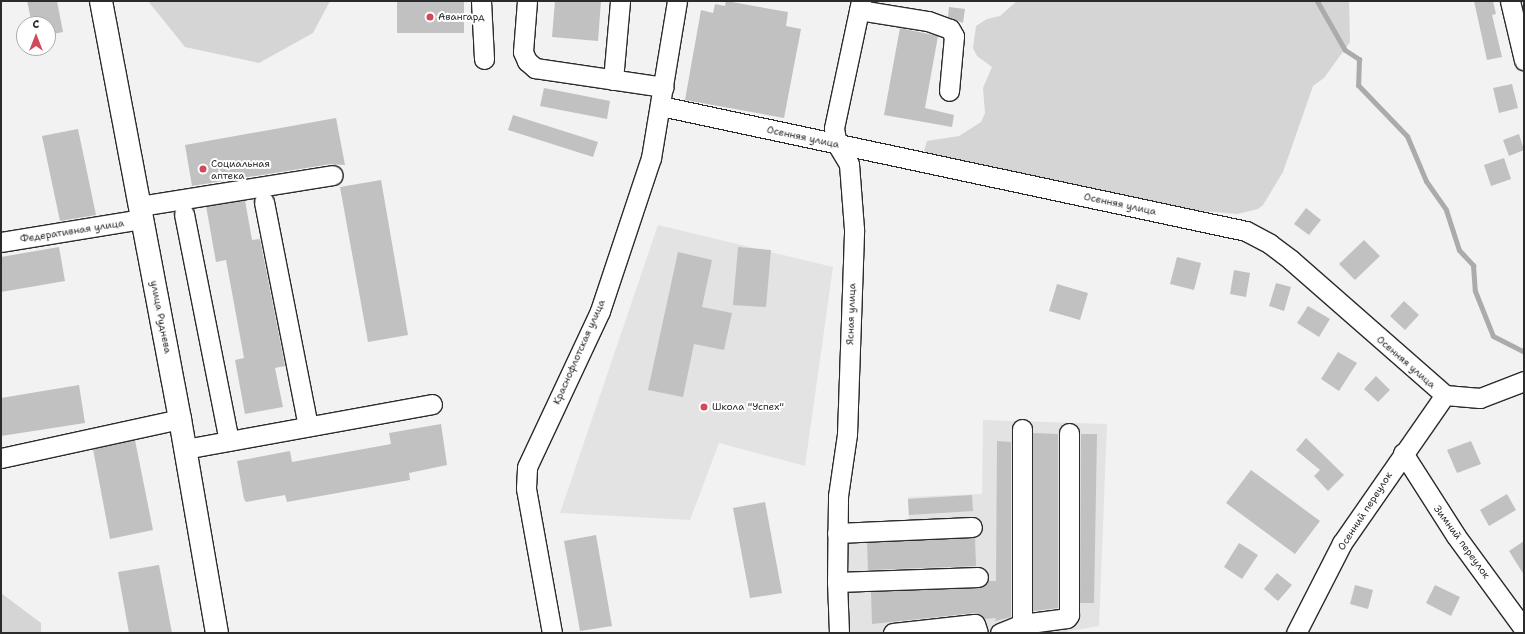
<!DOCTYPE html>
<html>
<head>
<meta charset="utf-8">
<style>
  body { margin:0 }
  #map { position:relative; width:1525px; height:634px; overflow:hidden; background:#f2f2f2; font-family:"Shantell Sans",sans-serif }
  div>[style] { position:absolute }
  .built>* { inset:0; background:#e3e3e3 }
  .green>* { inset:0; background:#d5d5d5 }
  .stream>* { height:5px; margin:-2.5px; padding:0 2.5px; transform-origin:2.5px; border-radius:2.5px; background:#ababab }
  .building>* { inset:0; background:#c1c1c1 }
  .roads { filter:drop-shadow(1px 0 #2b2b2b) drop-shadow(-1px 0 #2b2b2b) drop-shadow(0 1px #2b2b2b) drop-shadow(0 -1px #2b2b2b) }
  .minor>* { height:19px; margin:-9.5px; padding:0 9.5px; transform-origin:9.5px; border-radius:9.5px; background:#fff }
  .major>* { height:22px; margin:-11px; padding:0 11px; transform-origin:11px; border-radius:11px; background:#fff }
  .dots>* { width:11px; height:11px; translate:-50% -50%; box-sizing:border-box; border:2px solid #fff; border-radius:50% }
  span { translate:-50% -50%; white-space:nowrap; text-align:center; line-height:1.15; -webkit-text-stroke:4px #fff; paint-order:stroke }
  .poi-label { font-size:10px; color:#2b2b2b }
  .left { translate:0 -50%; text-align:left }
  .street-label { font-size:10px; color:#2b2b2b }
  .frame { position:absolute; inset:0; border:2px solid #2b2b2b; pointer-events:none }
  .north { position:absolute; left:16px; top:16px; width:40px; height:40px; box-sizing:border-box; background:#fff; border:1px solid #aaa; border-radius:50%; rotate:0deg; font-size:11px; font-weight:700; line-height:16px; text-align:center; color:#2b2b2b }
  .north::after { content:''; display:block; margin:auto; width:14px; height:18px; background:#d1495b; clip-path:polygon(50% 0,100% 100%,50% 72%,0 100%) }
</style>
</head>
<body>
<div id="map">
  <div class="built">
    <i style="clip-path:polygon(658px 225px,833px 267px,805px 466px,719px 443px,690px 520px,560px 513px)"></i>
    <i style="clip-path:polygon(983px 420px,1107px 424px,1099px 626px,1059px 633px,841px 633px,841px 527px,909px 523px,908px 497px,982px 494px)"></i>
  </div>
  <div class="green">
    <i style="clip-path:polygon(148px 1px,330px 1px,313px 33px,259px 63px,185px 47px)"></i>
    <i style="clip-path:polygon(1017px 1px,1349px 1px,1350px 42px,1324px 78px,1313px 86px,1283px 172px,1263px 205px,1258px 209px,1237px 214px,1192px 210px,928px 153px,924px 151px,927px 141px,959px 136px,981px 122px,985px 113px,983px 88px,992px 67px,977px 56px,973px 48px,976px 26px,987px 19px,1000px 16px)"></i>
    <i style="clip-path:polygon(1px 593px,41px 623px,41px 633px,1px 633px)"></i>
  </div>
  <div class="stream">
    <i style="left:1317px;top:1px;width:56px;rotate:60.3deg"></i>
    <i style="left:1345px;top:50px;width:17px;rotate:33deg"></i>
    <i style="left:1359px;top:59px;width:26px;rotate:92deg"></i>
    <i style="left:1358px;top:85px;width:71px;rotate:46.1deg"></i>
    <i style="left:1407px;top:136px;width:49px;rotate:67.1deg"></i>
    <i style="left:1426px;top:181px;width:35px;rotate:55deg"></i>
    <i style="left:1446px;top:210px;width:42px;rotate:72deg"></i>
    <i style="left:1459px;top:250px;width:21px;rotate:47deg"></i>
    <i style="left:1473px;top:265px;width:26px;rotate:86deg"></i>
    <i style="left:1475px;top:291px;width:48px;rotate:68.2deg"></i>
    <i style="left:1493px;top:336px;width:35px;rotate:27deg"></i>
  </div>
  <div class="building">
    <i style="clip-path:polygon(27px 1px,57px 1px,63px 32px,48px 35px,48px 24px,32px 24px)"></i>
    <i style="clip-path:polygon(397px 1px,464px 1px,464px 33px,397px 33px)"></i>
    <i style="clip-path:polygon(555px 1px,601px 1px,598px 41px,552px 37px)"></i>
    <i style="clip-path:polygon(726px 1px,788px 12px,786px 26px,801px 29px,784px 118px,685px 100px,701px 10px,713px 13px,715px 4px,725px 6px)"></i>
    <i style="clip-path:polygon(1474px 1px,1493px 1px,1496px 14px,1492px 15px,1502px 57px,1487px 60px)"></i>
    <i style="clip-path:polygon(949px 7px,965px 9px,963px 23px,948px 17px)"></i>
    <i style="clip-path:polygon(900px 28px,938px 36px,925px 108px,954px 115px,952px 127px,884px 115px)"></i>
    <i style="clip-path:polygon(1512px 84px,1518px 108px,1499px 113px,1493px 88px)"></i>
    <i style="clip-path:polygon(544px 88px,610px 101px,607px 119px,540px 106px)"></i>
    <i style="clip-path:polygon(513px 115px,598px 142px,593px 157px,508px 130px)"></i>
    <i style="clip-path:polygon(336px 118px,345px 165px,331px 164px,192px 186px,185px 145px)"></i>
    <i style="clip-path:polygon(78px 129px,96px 215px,60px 221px,42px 136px)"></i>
    <i style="clip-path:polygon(1519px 134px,1524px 150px,1509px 156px,1503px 140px)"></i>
    <i style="clip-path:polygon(1504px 158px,1511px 179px,1491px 186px,1484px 165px)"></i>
    <i style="clip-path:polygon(381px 180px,408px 335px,368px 342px,340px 187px)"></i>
    <i style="clip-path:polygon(245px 200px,252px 240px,260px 239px,285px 366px,275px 368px,283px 407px,245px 414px,235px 360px,244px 358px,226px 260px,216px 262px,206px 206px)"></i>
    <i style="clip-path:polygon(1306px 208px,1321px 220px,1309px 235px,1294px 224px)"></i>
    <i style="clip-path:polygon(1364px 240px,1380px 256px,1355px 280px,1339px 264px)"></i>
    <i style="clip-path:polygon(59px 247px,65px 281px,1px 292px,1px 257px)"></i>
    <i style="clip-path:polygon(738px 247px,771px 250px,766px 307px,733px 305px)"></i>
    <i style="clip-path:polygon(678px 252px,712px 260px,702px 307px,732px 313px,724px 350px,694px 344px,683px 397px,648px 390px)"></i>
    <i style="clip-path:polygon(1177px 257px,1201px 263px,1194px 290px,1170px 284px)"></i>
    <i style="clip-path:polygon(1234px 270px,1250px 273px,1246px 297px,1230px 294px)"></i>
    <i style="clip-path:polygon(1276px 283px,1291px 287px,1284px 311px,1269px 306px)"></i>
    <i style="clip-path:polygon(1057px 284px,1088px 293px,1080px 320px,1049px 311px)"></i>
    <i style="clip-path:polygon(1404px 301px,1419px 315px,1405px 330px,1390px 316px)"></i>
    <i style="clip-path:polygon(1308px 306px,1330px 319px,1319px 337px,1297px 323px)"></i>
    <i style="clip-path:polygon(1338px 352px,1357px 363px,1339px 391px,1321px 379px)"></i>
    <i style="clip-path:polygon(1376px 376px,1390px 390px,1378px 402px,1364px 389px)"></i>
    <i style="clip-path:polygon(79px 385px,85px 423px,1px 436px,1px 398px)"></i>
    <i style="clip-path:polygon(441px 424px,447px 465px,409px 473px,410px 480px,287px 502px,285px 495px,246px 502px,244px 499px,237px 461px,290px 451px,292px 462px,391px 444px,389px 433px)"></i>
    <i style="clip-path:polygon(1033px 433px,1058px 434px,1058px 608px,1033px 611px)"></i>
    <i style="clip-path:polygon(1081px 434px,1097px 434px,1094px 603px,1080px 603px)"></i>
    <i style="clip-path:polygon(1306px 438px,1344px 475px,1328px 491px,1314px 476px,1320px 470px,1296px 450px)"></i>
    <i style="clip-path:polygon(135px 440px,153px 530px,110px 539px,93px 449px)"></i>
    <i style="clip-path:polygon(997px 441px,1011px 442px,1011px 617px,995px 621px,996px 618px,984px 619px,974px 613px,872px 624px,871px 592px,978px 588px,988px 581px,996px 581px)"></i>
    <i style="clip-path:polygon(1471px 441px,1481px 464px,1457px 473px,1447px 450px)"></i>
    <i style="clip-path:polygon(1251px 470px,1320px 521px,1295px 554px,1226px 503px)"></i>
    <i style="clip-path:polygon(1507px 494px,1516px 510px,1489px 526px,1480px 510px)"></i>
    <i style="clip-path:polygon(972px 495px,973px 511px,909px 515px,908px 499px)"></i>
    <i style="clip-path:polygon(765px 502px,782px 593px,750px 598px,733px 508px)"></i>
    <i style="clip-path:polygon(596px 535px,612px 626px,580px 631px,564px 541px)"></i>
    <i style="clip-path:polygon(975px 537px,976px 566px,868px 570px,867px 543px)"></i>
    <i style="clip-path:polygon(1524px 541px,1524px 575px,1509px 551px)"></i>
    <i style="clip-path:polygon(1239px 543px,1258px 555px,1242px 579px,1224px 567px)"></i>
    <i style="clip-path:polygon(159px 565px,172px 633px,129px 633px,118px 572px)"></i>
    <i style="clip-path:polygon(1277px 573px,1292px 585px,1278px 601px,1264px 589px)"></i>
    <i style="clip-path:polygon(1355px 585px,1373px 590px,1368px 609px,1350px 604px)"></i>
    <i style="clip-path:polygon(1435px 585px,1460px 597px,1451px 616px,1426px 603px)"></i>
  </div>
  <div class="roads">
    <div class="minor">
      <i style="left:481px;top:1px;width:58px;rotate:87deg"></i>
      <i style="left:527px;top:1px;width:51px;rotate:94.5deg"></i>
      <i style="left:523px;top:52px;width:10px;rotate:66deg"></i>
      <i style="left:527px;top:61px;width:11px;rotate:41deg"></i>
      <i style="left:535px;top:68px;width:130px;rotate:8.4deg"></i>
      <i style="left:1510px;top:1px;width:61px;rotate:76.7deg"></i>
      <i style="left:859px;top:10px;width:70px;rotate:9.1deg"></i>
      <i style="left:928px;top:21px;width:23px;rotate:20deg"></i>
      <i style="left:950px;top:29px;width:8px;rotate:60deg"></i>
      <i style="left:954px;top:36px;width:55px;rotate:95.2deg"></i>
      <i style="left:613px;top:80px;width:79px;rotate:-84.9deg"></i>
      <i style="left:661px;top:106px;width:598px;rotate:12.06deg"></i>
      <i style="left:1246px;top:231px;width:27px;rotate:28deg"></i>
      <i style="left:1270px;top:244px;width:26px;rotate:37deg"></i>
      <i style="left:1291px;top:260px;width:205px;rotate:41.2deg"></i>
      <i style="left:1445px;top:395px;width:35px;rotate:5deg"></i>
      <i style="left:1480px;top:398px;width:47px;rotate:-21.1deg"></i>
      <i style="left:264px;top:202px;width:228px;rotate:78.9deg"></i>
      <i style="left:140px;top:206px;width:195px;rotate:-9.1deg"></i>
      <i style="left:184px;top:214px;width:231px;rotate:78.8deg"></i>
      <i style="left:1px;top:242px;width:143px;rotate:-9.3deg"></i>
      <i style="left:185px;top:449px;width:251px;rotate:-10.3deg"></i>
      <i style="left:1403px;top:453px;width:98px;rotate:57.4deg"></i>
      <i style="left:1456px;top:536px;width:115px;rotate:53.8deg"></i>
      <i style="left:1px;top:458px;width:183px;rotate:-12.3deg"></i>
      <i style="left:837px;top:533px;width:135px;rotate:-2.5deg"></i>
      <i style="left:837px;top:582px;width:141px;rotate:-2deg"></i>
      <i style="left:1022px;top:624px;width:195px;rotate:-90deg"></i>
      <i style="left:552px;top:633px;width:147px;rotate:-100.2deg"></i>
      <i style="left:526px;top:488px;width:21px;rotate:-87deg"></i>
      <i style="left:527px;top:467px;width:172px;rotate:-64.9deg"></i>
      <i style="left:600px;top:311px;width:161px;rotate:-71.6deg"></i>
      <i style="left:651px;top:158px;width:159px;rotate:-80.6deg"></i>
      <i style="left:839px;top:633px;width:51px;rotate:-92.2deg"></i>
      <i style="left:837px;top:582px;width:86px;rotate:-89.3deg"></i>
      <i style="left:838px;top:496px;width:63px;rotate:-81.7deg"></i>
      <i style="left:847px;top:434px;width:205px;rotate:-88deg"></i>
      <i style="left:854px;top:229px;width:65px;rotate:-94.4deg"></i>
      <i style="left:849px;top:164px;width:23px;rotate:-121deg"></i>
      <i style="left:837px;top:144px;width:16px;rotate:-101deg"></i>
      <i style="left:834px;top:128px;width:130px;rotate:-78deg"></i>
      <i style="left:893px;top:633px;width:82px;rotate:-6.3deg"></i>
      <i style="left:975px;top:624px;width:9px;rotate:72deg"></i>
      <i style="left:1000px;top:633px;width:24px;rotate:-22deg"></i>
      <i style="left:1022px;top:624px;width:45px;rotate:-7.6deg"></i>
      <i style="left:1067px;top:618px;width:4px;rotate:-56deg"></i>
      <i style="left:1069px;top:615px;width:182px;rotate:-90deg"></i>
      <i style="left:1296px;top:633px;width:101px;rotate:-62.9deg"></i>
      <i style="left:1342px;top:543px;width:180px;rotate:-55.2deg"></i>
    </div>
    <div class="major">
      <i style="left:101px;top:1px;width:425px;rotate:79.3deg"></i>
      <i style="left:180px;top:419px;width:217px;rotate:80.2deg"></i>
    </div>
  </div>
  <div class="dots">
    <i style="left:430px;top:17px;background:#d1495b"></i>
    <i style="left:203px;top:169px;background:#d1495b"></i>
    <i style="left:704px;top:407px;background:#d1495b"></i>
  </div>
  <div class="poi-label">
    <span class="left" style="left:438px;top:17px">Авангард</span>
    <span class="left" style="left:211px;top:169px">Социальная<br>аптека</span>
    <span class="left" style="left:712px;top:407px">Школа "Успех"</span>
  </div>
  <div class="street-label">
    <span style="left:803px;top:137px;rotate:12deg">Осенняя улица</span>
    <span style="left:1120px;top:204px;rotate:12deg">Осенняя улица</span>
    <span style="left:72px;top:231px;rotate:-9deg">Федеративная улица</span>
    <span style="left:851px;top:314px;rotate:-88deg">Ясная улица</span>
    <span style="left:161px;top:317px;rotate:79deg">улица Руднева</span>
    <span style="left:579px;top:352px;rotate:-66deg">Краснофлотская улица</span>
    <span style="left:1406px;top:362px;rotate:41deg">Осенняя улица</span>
    <span style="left:1365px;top:511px;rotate:-57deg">Осенний переулок</span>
    <span style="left:1462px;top:542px;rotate:54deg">Зимний переулок</span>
  </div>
  <div class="frame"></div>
  <div class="north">С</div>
</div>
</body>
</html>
